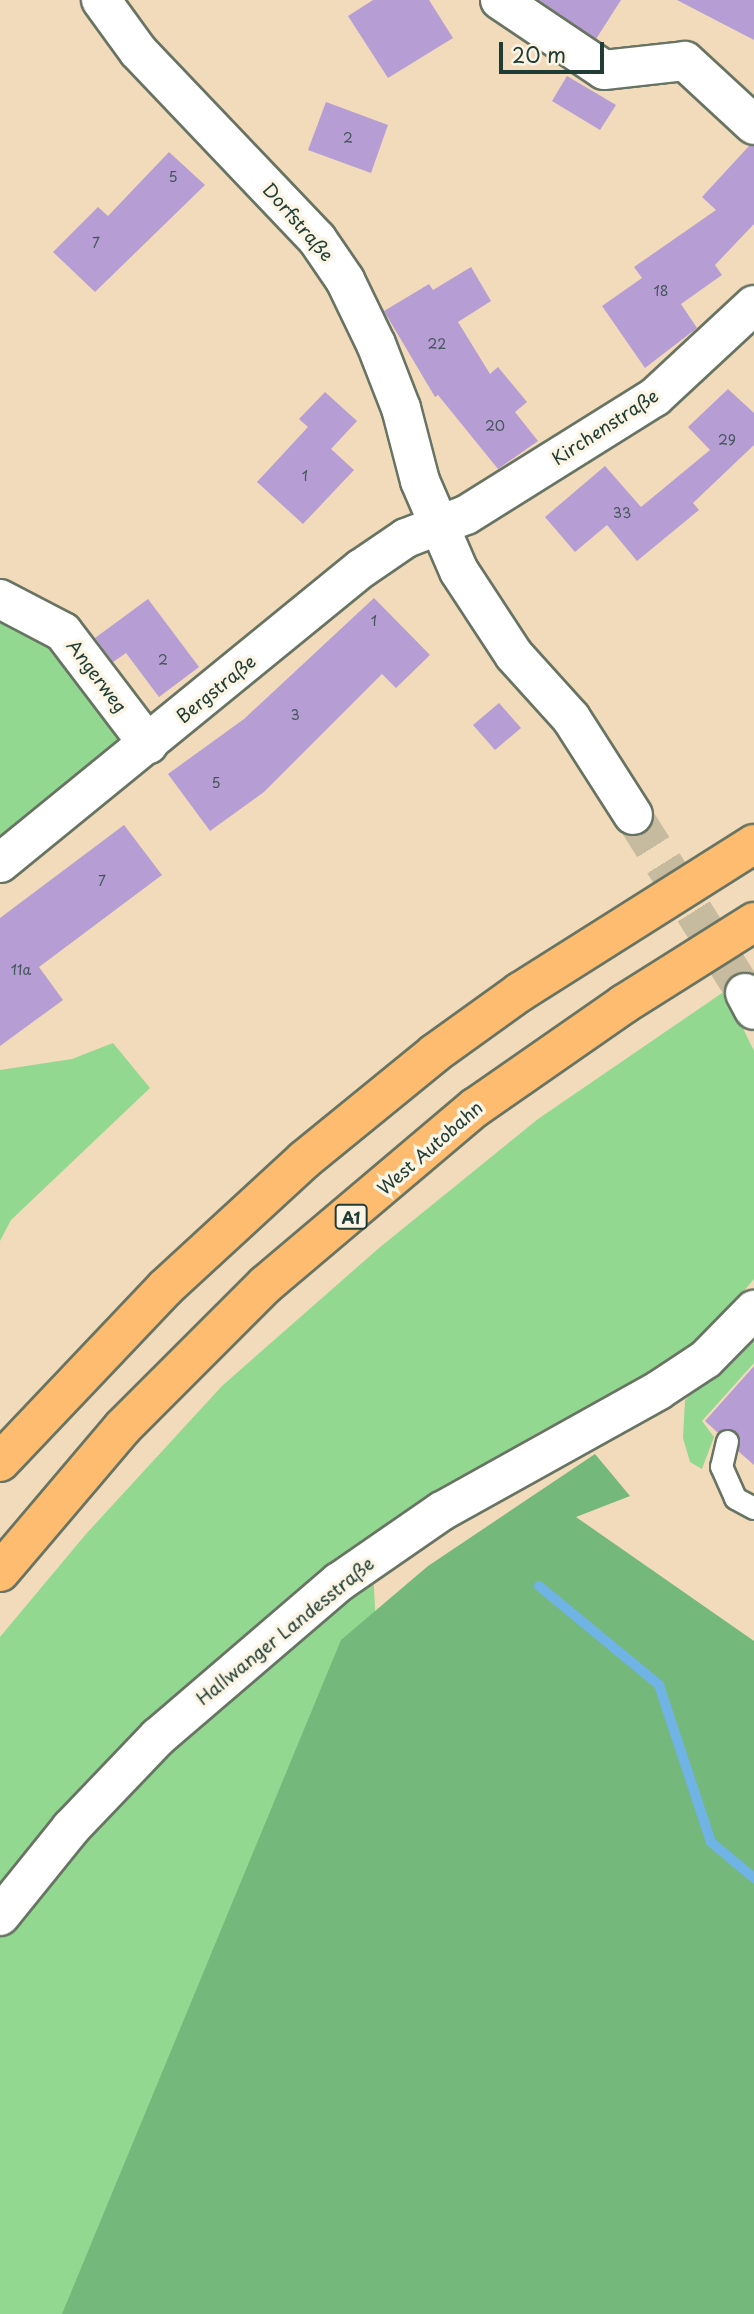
<!DOCTYPE html>
<html>
<head>
<meta charset="utf-8">
<style>
  body { margin:0 }
  #map { position:relative; width:754px; height:2314px; overflow:hidden; background:#f1dbba; font-family:"Playpen Sans",sans-serif }
  div>[style] { position:absolute }
  .green>* { inset:0; background:#92d891 }
  .forest>* { inset:0; background:#75b87b }
  .stream>* { height:10px; margin:-5px; padding:0 5px; transform-origin:5px; border-radius:5px; background:#70b3e5 }
  .building>* { inset:0; background:#b69ed5 }
  .tertiary-tunnel>* { height:38px; margin-top:-19px; transform-origin:0; background:repeating-linear-gradient(90deg,#c7bb9f 0 38px,transparent 0 57px) }
  .roads { filter:drop-shadow(2px 0 #687463) drop-shadow(-2px 0 #687463) drop-shadow(0 2px #687463) drop-shadow(0 -2px #687463) }
  .service>* { height:21px; margin:-10.5px; padding:0 10.5px; transform-origin:10.5px; border-radius:10.5px; background:#fff }
  .minor>* { height:38px; margin:-19px; padding:0 19px; transform-origin:19px; border-radius:19px; background:#fff }
  .tertiary>* { height:38px; margin:-19px; padding:0 19px; transform-origin:19px; border-radius:19px; background:#fff }
  .motorway>* { height:38px; margin:-19px; padding:0 19px; transform-origin:19px; border-radius:19px; background:#fdbc6f }
  span { translate:-50% -50%; white-space:nowrap; text-align:center; line-height:1.15; -webkit-text-stroke:7px #fcf5e5; paint-order:stroke }
  .number-label { font-size:14px; color:#45555c }
  .number-label span { -webkit-text-stroke-width:0 }
  .shield-label span { padding:2px 5px; background:#fcf5e5; border:2px solid; border-radius:5px; -webkit-text-stroke-width:0 }
  .shield-label { font-size:16px; color:#1f3d34; font-weight:700 }
  .street-label { font-size:18px; color:#1f3d34 }
  .scale { position:absolute; left:499px; top:42px; width:105px; height:32px; box-sizing:border-box; border:4px solid #1f3d34; border-top:0; padding-left:9px; font-size:21px; line-height:24px; white-space:nowrap; color:#1f3d34; -webkit-text-stroke:5px #fcf5e5; paint-order:stroke }
</style>
</head>
<body>
<div id="map">
  <div class="green">
    <i style="clip-path:polygon(0 610px,34px 627px,118px 719px,120px 748px,0 838px)"></i>
    <i style="clip-path:polygon(725px 991px,754px 1051px,754px 1279px,705px 1337px,643px 1381px,537px 1433px,371px 1537px,379px 1677px,119px 2314px,0 2314px,0 1637px,86px 1534px,222px 1386px,379px 1248px,538px 1119px)"></i>
    <i style="clip-path:polygon(113px 1043px,150px 1088px,11px 1220px,0 1241px,0 1070px,72px 1059px)"></i>
    <i style="clip-path:polygon(754px 1339px,754px 1363px,702px 1421px,714px 1437px,702px 1469px,690px 1462px,683px 1438px,685px 1400px)"></i>
  </div>
  <div class="forest">
    <i style="clip-path:polygon(595px 1454px,630px 1496px,576px 1517px,754px 1641px,754px 2314px,62px 2314px,341px 1640px,428px 1566px)"></i>
  </div>
  <div class="stream">
    <i style="left:539px;top:1586px;width:156px;rotate:39.5deg"></i>
    <i style="left:659px;top:1685px;width:165px;rotate:71.7deg"></i>
    <i style="left:711px;top:1842px;width:56px;rotate:39.9deg"></i>
  </div>
  <div class="building">
    <i style="clip-path:polygon(373px 0,429px 0,453px 38px,388px 78px,348px 16px)"></i>
    <i style="clip-path:polygon(539px 0,621px 0,596px 39px)"></i>
    <i style="clip-path:polygon(677px 0,754px 0,754px 40px)"></i>
    <i style="clip-path:polygon(567px 76px,616px 105px,600px 130px,552px 101px)"></i>
    <i style="clip-path:polygon(326px 102px,388px 125px,371px 173px,308px 150px)"></i>
    <i style="clip-path:polygon(749px 146px,754px 146px,754px 224px,715px 265px,722px 275px,681px 304px,697px 328px,645px 368px,602px 306px,642px 278px,634px 267px,716px 210px,702px 197px)"></i>
    <i style="clip-path:polygon(169px 152px,205px 185px,95px 292px,53px 252px,98px 207px,108px 216px)"></i>
    <i style="clip-path:polygon(471px 267px,491px 301px,458px 322px,490px 374px,498px 367px,527px 402px,515px 412px,538px 441px,498px 469px,438px 395px,435px 397px,384px 311px,429px 284px,433px 290px)"></i>
    <i style="clip-path:polygon(728px 389px,754px 413px,754px 445px,693px 503px,699px 510px,637px 561px,607px 525px,575px 552px,545px 517px,605px 466px,641px 507px,710px 450px,688px 427px)"></i>
    <i style="clip-path:polygon(325px 392px,357px 421px,331px 449px,354px 470px,303px 524px,257px 482px,308px 427px,299px 419px)"></i>
    <i style="clip-path:polygon(374px 598px,430px 655px,396px 688px,382px 674px,264px 792px,210px 831px,168px 774px,244px 719px)"></i>
    <i style="clip-path:polygon(148px 599px,199px 667px,159px 697px,126px 653px,113px 662px,95px 638px)"></i>
    <i style="clip-path:polygon(499px 703px,521px 728px,495px 750px,473px 725px)"></i>
    <i style="clip-path:polygon(124px 825px,162px 875px,39px 967px,63px 1000px,0 1046px,0 918px)"></i>
    <i style="clip-path:polygon(754px 1366px,754px 1465px,738px 1451px,735px 1431px,717px 1432px,705px 1421px)"></i>
  </div>
  <div class="tertiary-tunnel">
    <i style="left:633px;top:815px;width:210px;rotate:57.8deg"></i>
  </div>
  <div class="roads">
    <div class="service">
      <i style="left:727px;top:1441px;width:26px;rotate:103deg"></i>
      <i style="left:721px;top:1466px;width:35px;rotate:66deg"></i>
      <i style="left:735px;top:1498px;width:21px;rotate:28deg"></i>
    </div>
    <div class="minor">
      <i style="left:500px;top:0;width:125px;rotate:33.9deg"></i>
      <i style="left:604px;top:70px;width:81px;rotate:-6.3deg"></i>
      <i style="left:685px;top:61px;width:94px;rotate:42.8deg"></i>
      <i style="left:0;top:599px;width:71px;rotate:27.6deg"></i>
      <i style="left:63px;top:632px;width:141px;rotate:52.8deg"></i>
      <i style="left:0;top:863px;width:467px;rotate:-39.2deg"></i>
      <i style="left:362px;top:568px;width:53px;rotate:-34.3deg"></i>
      <i style="left:406px;top:538px;width:64px;rotate:-21deg"></i>
      <i style="left:466px;top:515px;width:223px;rotate:-32deg"></i>
      <i style="left:655px;top:397px;width:135px;rotate:-42.9deg"></i>
    </div>
    <div class="tertiary">
      <i style="left:101px;top:0;width:63px;rotate:54deg"></i>
      <i style="left:138px;top:51px;width:260px;rotate:46.4deg"></i>
      <i style="left:317px;top:239px;width:50px;rotate:55.7deg"></i>
      <i style="left:345px;top:280px;width:71px;rotate:64.2deg"></i>
      <i style="left:376px;top:344px;width:69px;rotate:68.7deg"></i>
      <i style="left:401px;top:408px;width:75px;rotate:75.4deg"></i>
      <i style="left:420px;top:481px;width:98px;rotate:66.6deg"></i>
      <i style="left:459px;top:571px;width:100px;rotate:56.8deg"></i>
      <i style="left:514px;top:655px;width:85px;rotate:47.9deg"></i>
      <i style="left:571px;top:718px;width:115px;rotate:57.4deg"></i>
      <i style="left:745px;top:993px;width:19px;rotate:62deg"></i>
      <i style="left:0;top:1916px;width:113px;rotate:-51.1deg"></i>
      <i style="left:71px;top:1828px;width:126px;rotate:-46.3deg"></i>
      <i style="left:158px;top:1737px;width:238px;rotate:-40.6deg"></i>
      <i style="left:339px;top:1582px;width:125px;rotate:-34.6deg"></i>
      <i style="left:442px;top:1511px;width:248px;rotate:-29.1deg"></i>
      <i style="left:659px;top:1390px;width:56px;rotate:-33.4deg"></i>
      <i style="left:706px;top:1359px;width:69px;rotate:-45.6deg"></i>
    </div>
    <div class="motorway">
      <i style="left:0;top:1462px;width:240px;rotate:-46.5deg"></i>
      <i style="left:165px;top:1288px;width:189px;rotate:-42.6deg"></i>
      <i style="left:304px;top:1160px;width:169px;rotate:-39.2deg"></i>
      <i style="left:435px;top:1053px;width:105px;rotate:-35.7deg"></i>
      <i style="left:520px;top:992px;width:277px;rotate:-32.3deg"></i>
      <i style="left:0;top:1572px;width:190px;rotate:-49.7deg"></i>
      <i style="left:123px;top:1427px;width:201px;rotate:-45deg"></i>
      <i style="left:265px;top:1285px;width:276px;rotate:-40.2deg"></i>
      <i style="left:476px;top:1107px;width:180px;rotate:-34.8deg"></i>
      <i style="left:624px;top:1004px;width:154px;rotate:-32.2deg"></i>
    </div>
  </div>
  <div class="number-label">
    <span style="left:348px;top:138px">2</span>
    <span style="left:173px;top:177px">5</span>
    <span style="left:96px;top:243px">7</span>
    <span style="left:661px;top:291px">18</span>
    <span style="left:437px;top:344px">22</span>
    <span style="left:495px;top:426px">20</span>
    <span style="left:727px;top:440px">29</span>
    <span style="left:305px;top:476px">1</span>
    <span style="left:622px;top:513px">33</span>
    <span style="left:374px;top:621px">1</span>
    <span style="left:163px;top:660px">2</span>
    <span style="left:295px;top:715px">3</span>
    <span style="left:216px;top:783px">5</span>
    <span style="left:102px;top:881px">7</span>
    <span style="left:21px;top:970px">11a</span>
  </div>
  <div class="shield-label">
    <span style="left:351px;top:1217px">A1</span>
  </div>
  <div class="street-label">
    <span style="left:298px;top:222px;rotate:49deg">Dorfstraße</span>
    <span style="left:605px;top:427px;rotate:-33deg">Kirchenstraße</span>
    <span style="left:97px;top:676px;rotate:53deg">Angerweg</span>
    <span style="left:216px;top:689px;rotate:-39deg">Bergstraße</span>
    <span style="left:430px;top:1148px;rotate:-41deg">West Autobahn</span>
    <span style="left:285px;top:1631px;rotate:-39deg">Hallwanger Landesstraße</span>
  </div>
  <div class="scale">20 m</div>
</div>
</body>
</html>
